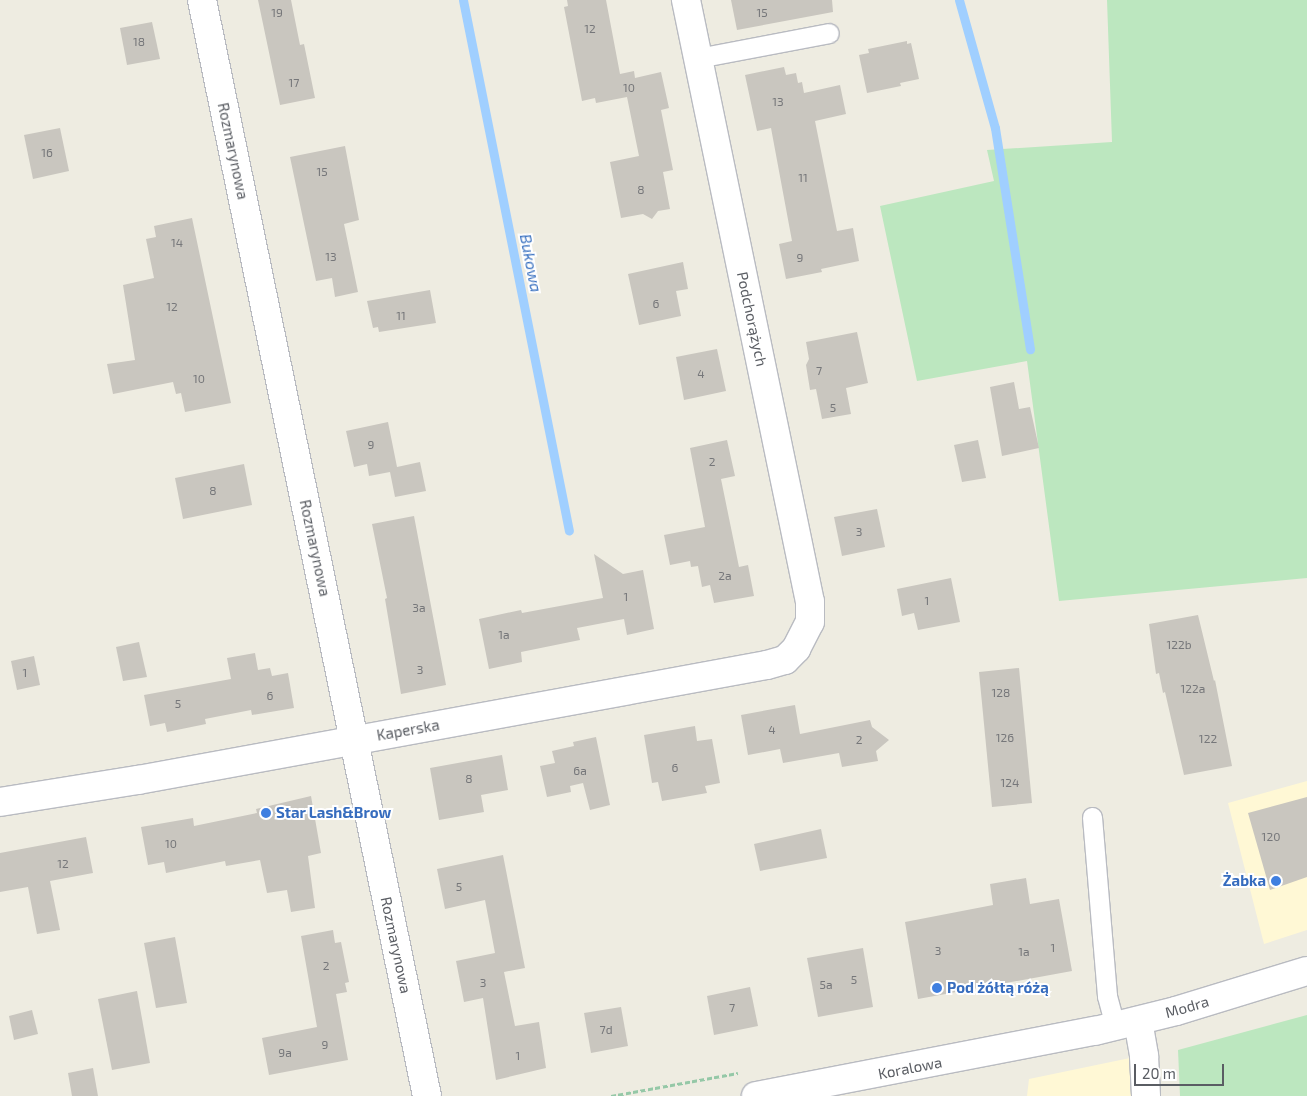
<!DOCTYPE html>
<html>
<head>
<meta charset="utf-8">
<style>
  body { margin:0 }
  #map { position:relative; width:1307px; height:1096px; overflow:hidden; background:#eeece1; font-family:"Exo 2",sans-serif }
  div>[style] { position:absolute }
  .commercial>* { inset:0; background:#fff8d5 }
  .green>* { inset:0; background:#bce7bf }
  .stream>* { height:9px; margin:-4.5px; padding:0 4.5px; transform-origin:4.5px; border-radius:4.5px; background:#a0cfff }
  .building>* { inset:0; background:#c9c6bf }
  .path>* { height:3px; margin-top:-1.5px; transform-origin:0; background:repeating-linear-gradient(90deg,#95c8a7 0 5px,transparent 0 7.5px) }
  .roads { filter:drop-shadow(1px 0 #b9bbc1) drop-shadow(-1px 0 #b9bbc1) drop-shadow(0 1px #b9bbc1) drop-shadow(0 -1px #b9bbc1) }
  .lane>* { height:19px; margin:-9.5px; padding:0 9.5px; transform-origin:9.5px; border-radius:9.5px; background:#fff }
  .street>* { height:28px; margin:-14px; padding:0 14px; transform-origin:14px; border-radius:14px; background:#fff }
  .secondary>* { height:28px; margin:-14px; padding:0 14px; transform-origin:14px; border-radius:14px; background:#fff }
  .dots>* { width:14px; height:14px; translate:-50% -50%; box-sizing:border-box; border:2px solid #fff; border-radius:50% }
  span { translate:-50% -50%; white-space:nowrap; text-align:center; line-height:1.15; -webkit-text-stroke:4px #fff; paint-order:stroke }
  .number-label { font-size:12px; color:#76777a }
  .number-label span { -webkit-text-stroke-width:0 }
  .street-label { font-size:15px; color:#5a5d63 }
  .shop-label { font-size:15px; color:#366cbe; font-weight:700 }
  .left { translate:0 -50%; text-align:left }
  .right { translate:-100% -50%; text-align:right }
  .water-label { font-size:16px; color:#3b72c0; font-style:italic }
  .scale { position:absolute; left:1134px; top:1064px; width:90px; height:22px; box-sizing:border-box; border:2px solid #5a5d63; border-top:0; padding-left:6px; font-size:15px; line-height:18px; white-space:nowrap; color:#5a5d63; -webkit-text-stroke:4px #fff; paint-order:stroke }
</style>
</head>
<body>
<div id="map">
  <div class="commercial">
    <i style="clip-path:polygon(1307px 781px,1307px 930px,1264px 944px,1228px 803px)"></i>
    <i style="clip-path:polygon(1130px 1058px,1132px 1096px,1027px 1096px,1029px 1079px)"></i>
  </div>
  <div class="green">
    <i style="clip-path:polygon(1107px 0,1307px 0,1307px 578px,1059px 601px,1027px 361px,917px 381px,880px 206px,994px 181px,987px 150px,1112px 142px)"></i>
    <i style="clip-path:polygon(1307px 1015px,1307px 1096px,1180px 1096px,1178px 1050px)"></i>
  </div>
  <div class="stream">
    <i style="left:463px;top:0;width:541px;rotate:78.71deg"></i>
    <i style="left:959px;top:0;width:133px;rotate:74.3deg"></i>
    <i style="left:995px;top:128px;width:224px;rotate:81deg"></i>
  </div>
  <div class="building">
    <i style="clip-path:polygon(258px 0,291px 0,300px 45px,304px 44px,315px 98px,280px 105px)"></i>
    <i style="clip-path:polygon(567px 0,606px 0,620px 74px,634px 71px,635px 78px,661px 72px,669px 108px,661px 110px,673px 170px,663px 172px,670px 209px,658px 211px,652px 219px,643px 214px,621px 218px,610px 162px,639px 156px,627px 97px,596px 103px,595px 98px,582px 101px,564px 7px,568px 6px)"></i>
    <i style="clip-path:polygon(731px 0,832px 0,833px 12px,737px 30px)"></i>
    <i style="clip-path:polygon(152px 22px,160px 59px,127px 65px,120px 28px)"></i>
    <i style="clip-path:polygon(907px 41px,907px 44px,911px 43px,919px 79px,900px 83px,901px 86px,867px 93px,859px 55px,869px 53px,868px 49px)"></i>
    <i style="clip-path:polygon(784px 67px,786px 75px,796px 73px,798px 83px,802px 82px,804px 93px,840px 85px,846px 114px,815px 121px,837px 231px,853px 228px,859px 261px,821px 269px,822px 272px,786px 279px,779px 244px,792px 241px,771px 128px,757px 131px,745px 75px)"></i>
    <i style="clip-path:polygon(60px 128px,69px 171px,33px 179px,24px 135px)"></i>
    <i style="clip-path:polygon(345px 146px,359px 220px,344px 224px,358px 292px,335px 297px,332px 278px,316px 281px,290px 157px)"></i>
    <i style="clip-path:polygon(192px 218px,231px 403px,185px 412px,181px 393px,176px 394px,173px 382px,113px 394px,107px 364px,135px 360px,123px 285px,154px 278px,146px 239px,156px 237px,154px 226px)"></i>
    <i style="clip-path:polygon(683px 262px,688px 289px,676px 291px,681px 316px,639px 325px,628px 274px)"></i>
    <i style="clip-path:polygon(430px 290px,436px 323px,379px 332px,378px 327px,373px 328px,367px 301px)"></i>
    <i style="clip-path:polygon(857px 332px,868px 383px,846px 388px,851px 414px,822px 419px,816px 389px,810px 390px,806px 365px,809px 359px,806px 342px)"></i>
    <i style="clip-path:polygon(717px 349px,726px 391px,684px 400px,676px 357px)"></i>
    <i style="clip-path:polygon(1014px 382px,1019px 409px,1030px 407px,1039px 448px,1002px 456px,990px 387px)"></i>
    <i style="clip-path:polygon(388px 422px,397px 467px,420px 462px,426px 491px,395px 497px,390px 472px,369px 476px,367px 464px,354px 467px,346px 431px)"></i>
    <i style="clip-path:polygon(727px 440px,735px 476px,721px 479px,739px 567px,748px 565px,754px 596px,714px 603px,710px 585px,702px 587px,698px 566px,691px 567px,690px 561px,670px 565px,664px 535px,705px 527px,690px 448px)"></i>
    <i style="clip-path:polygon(978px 440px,986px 478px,962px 482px,954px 445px)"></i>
    <i style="clip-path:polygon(244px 464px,252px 505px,183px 519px,175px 478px)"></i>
    <i style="clip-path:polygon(877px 509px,885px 547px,842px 556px,834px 517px)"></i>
    <i style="clip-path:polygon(414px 516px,446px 685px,401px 694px,385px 599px,387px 598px,372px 524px)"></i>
    <i style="clip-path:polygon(594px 554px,623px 574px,643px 570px,654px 629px,627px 635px,624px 619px,577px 628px,580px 640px,521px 652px,522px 662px,489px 669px,479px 619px,521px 610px,522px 613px,603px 598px)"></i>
    <i style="clip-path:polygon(951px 578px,960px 622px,918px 630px,914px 613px,902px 616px,897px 589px)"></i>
    <i style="clip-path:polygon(1198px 615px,1214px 681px,1215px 680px,1232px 766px,1184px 775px,1165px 692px,1163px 693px,1159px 673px,1156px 674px,1149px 624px)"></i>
    <i style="clip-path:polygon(139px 642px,147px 677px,123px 681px,116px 647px)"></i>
    <i style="clip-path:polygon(255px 653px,258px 670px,270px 668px,272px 676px,288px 673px,294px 708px,252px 715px,251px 710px,205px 719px,206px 724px,167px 732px,165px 723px,150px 726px,144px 695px,231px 679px,227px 658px)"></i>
    <i style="clip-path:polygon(34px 656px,40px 685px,17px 690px,11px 661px)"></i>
    <i style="clip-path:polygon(1019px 668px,1032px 803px,992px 807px,979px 672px)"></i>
    <i style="clip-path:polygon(795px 705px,800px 734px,870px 720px,872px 727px,889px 740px,876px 751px,878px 761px,842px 767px,839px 753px,783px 763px,780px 749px,748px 755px,741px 715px)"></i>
    <i style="clip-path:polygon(695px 726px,697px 741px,712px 739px,720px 783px,705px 786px,707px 793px,662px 801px,658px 782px,652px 783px,644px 735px)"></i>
    <i style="clip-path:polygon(596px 737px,610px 805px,590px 810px,583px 783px,570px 786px,571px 792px,547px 797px,540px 766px,555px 763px,552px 751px,574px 746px,573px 742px)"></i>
    <i style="clip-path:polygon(502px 755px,508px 790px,481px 795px,484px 812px,439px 820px,430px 768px)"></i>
    <i style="clip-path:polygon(311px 796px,321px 853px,308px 856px,315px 908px,291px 912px,287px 890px,267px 893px,260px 860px,226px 866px,225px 861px,166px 873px,164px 862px,148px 865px,141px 827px,193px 818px,194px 826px,257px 813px,256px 809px)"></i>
    <i style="clip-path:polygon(1307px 797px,1307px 877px,1270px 890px,1248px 813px)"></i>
    <i style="clip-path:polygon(821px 829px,827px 858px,760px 871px,754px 844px)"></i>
    <i style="clip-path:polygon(86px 837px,93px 873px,50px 881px,60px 930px,37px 934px,28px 887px,0 892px,0 853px)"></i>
    <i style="clip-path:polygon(503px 855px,525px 968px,504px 972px,515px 1026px,539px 1022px,546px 1068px,496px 1080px,483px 998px,464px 1002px,456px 961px,495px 953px,485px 900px,445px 909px,437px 869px)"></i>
    <i style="clip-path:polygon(1026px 878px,1030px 904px,1059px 899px,1072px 971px,918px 999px,905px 922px,993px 905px,990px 884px)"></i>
    <i style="clip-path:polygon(333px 930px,335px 943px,341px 942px,349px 982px,345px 983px,347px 992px,336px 994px,348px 1060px,269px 1075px,262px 1038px,317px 1027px,301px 936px)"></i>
    <i style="clip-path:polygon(175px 937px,187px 1003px,156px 1008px,144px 943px)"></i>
    <i style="clip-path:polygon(863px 948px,873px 1007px,818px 1017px,807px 958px)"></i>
    <i style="clip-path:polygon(750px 987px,758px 1026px,714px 1035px,707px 996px)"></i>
    <i style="clip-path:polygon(137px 991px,150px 1063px,112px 1070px,98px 999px)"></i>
    <i style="clip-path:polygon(621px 1007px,628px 1046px,591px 1053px,584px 1013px)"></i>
    <i style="clip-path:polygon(32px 1010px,38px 1034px,14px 1040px,9px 1016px)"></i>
    <i style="clip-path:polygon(93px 1068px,98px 1096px,72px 1096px,68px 1073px)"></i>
  </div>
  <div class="path">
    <i style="left:611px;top:1096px;width:129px;rotate:-10.3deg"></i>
  </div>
  <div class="roads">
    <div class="lane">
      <i style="left:698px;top:58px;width:133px;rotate:-10.8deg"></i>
      <i style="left:1092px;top:817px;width:180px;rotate:85.2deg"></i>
      <i style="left:1107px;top:996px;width:31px;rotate:75deg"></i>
    </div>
    <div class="street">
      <i style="left:202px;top:0;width:1119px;rotate:78.4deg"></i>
      <i style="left:0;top:802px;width:140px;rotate:-9.1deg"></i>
      <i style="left:138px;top:780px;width:639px;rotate:-10.36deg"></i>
      <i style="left:767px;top:665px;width:19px;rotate:-16deg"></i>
      <i style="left:785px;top:660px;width:16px;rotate:-45deg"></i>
      <i style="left:796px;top:649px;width:30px;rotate:-63deg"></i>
      <i style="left:810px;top:622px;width:20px;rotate:-90deg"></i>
      <i style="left:810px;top:602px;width:615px;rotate:-101.64deg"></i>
      <i style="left:1138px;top:1021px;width:36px;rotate:80deg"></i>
      <i style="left:1144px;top:1056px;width:40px;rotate:87.1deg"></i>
    </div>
    <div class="secondary">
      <i style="left:756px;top:1096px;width:345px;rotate:-10.9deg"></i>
      <i style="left:1095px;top:1031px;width:83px;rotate:-13.9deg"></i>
      <i style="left:1176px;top:1011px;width:137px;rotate:-17deg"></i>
    </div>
  </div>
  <div class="dots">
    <i style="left:266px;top:813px;background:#3f7fe0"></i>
    <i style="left:1276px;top:881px;background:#3f7fe0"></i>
    <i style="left:937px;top:988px;background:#3f7fe0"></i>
  </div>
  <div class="number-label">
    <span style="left:277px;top:13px">19</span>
    <span style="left:762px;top:13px">15</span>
    <span style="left:590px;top:29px">12</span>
    <span style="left:139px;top:42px">18</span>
    <span style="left:294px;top:83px">17</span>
    <span style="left:629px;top:88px">10</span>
    <span style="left:778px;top:102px">13</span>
    <span style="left:47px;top:153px">16</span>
    <span style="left:322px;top:172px">15</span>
    <span style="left:803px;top:178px">11</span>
    <span style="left:641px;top:190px">8</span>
    <span style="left:177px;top:243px">14</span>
    <span style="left:331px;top:257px">13</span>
    <span style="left:800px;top:258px">9</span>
    <span style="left:656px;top:304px">6</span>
    <span style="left:172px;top:307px">12</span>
    <span style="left:401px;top:316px">11</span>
    <span style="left:819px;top:371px">7</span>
    <span style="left:701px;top:374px">4</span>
    <span style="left:199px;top:379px">10</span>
    <span style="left:833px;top:408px">5</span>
    <span style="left:371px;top:445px">9</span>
    <span style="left:712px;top:462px">2</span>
    <span style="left:213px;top:491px">8</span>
    <span style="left:859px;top:532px">3</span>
    <span style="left:725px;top:576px">2a</span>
    <span style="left:626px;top:597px">1</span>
    <span style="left:927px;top:601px">1</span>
    <span style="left:419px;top:608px">3a</span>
    <span style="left:504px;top:635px">1a</span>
    <span style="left:1179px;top:645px">122b</span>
    <span style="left:420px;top:670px">3</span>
    <span style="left:25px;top:673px">1</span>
    <span style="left:1193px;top:689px">122a</span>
    <span style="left:1001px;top:693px">128</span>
    <span style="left:270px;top:696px">6</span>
    <span style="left:178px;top:704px">5</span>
    <span style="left:772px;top:730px">4</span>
    <span style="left:1005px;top:738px">126</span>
    <span style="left:1208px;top:739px">122</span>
    <span style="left:859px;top:740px">2</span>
    <span style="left:675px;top:768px">6</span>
    <span style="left:580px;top:771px">6a</span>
    <span style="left:469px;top:779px">8</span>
    <span style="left:1010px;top:783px">124</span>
    <span style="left:1271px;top:837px">120</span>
    <span style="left:171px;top:844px">10</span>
    <span style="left:63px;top:864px">12</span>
    <span style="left:459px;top:887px">5</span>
    <span style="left:1053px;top:948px">1</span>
    <span style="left:938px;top:951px">3</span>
    <span style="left:1024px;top:952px">1a</span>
    <span style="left:326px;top:966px">2</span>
    <span style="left:854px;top:980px">5</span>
    <span style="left:483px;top:983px">3</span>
    <span style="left:826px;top:985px">5a</span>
    <span style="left:732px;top:1008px">7</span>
    <span style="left:606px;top:1030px">7d</span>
    <span style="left:325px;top:1045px">9</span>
    <span style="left:285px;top:1053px">9a</span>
    <span style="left:518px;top:1056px">1</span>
  </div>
  <div class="street-label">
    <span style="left:233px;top:151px;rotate:78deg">Rozmarynowa</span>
    <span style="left:752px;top:319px;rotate:78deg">Podchorążych</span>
    <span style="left:315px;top:548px;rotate:78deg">Rozmarynowa</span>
    <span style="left:408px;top:730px;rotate:-10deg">Kaperska</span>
    <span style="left:396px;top:945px;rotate:78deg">Rozmarynowa</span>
    <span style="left:1187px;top:1007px;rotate:-16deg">Modra</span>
    <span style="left:910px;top:1068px;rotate:-11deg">Koralowa</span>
  </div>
  <div class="shop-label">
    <span class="left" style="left:276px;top:813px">Star Lash&amp;Brow</span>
    <span class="right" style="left:1266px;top:881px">Żabka</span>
    <span class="left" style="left:947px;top:988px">Pod żółtą różą</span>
  </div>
  <div class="water-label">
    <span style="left:531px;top:263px;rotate:79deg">Bukowa</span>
  </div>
  <div class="scale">20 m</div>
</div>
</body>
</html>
